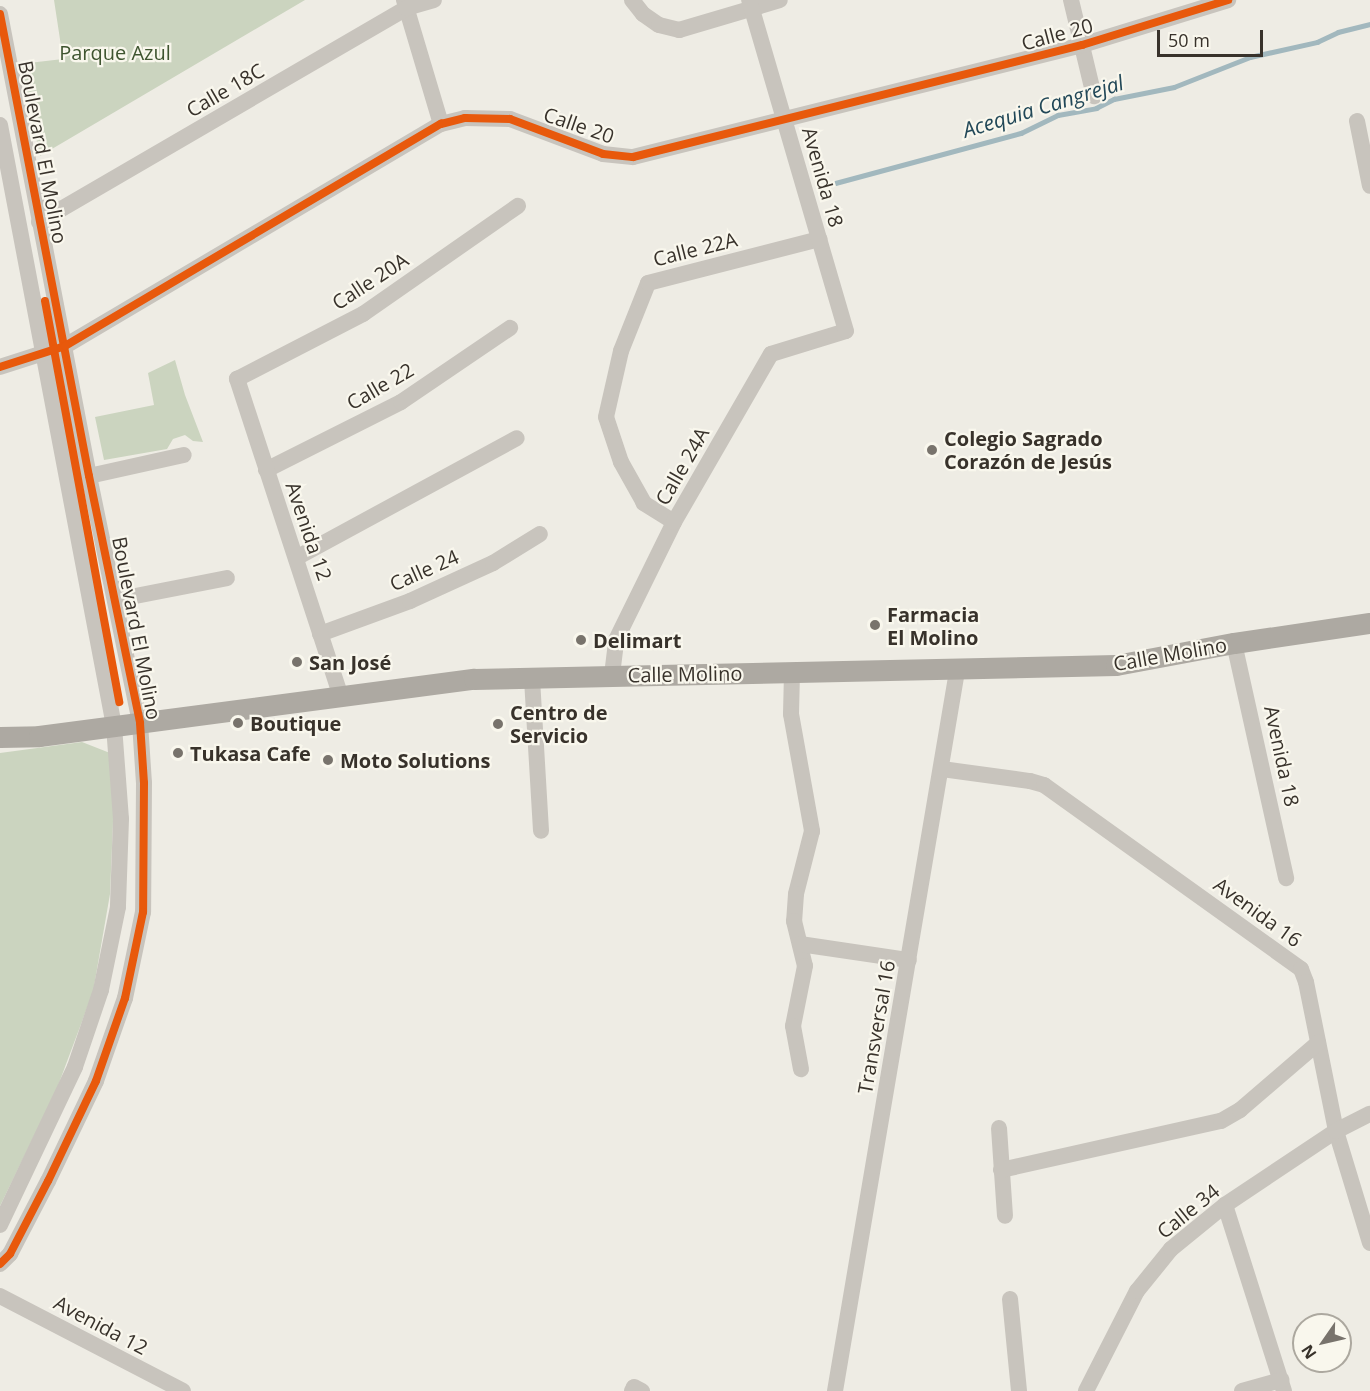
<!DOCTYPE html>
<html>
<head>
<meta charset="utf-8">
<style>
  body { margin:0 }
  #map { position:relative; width:1370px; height:1391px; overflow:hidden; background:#eeece4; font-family:"Open Sans",sans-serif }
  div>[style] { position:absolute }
  .green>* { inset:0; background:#cbd4bf }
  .stream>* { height:4.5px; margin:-2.25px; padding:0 2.25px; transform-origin:2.25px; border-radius:2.25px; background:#a2b8be }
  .minor>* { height:16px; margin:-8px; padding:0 8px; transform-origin:8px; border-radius:8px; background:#c8c4bd }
  .major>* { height:21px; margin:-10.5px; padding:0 10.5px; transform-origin:10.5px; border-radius:10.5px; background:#ada9a2 }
  .cycleway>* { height:8px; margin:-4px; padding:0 4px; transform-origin:4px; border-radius:4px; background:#e8590c }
  .dots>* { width:16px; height:16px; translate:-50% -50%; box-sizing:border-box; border:3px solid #f9f7ed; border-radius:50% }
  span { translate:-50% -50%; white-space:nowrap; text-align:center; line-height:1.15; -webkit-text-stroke:4.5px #f9f7ed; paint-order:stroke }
  .street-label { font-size:20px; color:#38322b }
  .park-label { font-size:20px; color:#3f5530 }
  .poi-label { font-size:20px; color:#38322b; font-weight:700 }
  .left { translate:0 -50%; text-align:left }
  .water-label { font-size:21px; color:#224858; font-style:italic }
  .north { position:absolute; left:1292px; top:1313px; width:60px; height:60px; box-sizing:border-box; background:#f9f7ed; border:2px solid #aca89f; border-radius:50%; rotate:236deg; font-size:16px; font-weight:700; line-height:24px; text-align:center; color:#38322b }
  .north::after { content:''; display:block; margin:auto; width:21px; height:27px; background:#78736c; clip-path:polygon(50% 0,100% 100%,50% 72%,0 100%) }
  .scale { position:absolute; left:1157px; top:30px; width:106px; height:27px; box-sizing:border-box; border:3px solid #38322b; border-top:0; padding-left:8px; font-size:18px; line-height:21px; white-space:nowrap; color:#38322b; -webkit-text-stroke:4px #f9f7ed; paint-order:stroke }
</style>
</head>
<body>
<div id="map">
  <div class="green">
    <i style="clip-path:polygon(54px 0,305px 0,40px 156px,20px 64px,63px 59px)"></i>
    <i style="clip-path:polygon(175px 360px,185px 395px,203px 442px,193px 441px,185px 435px,173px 439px,167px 449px,104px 460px,95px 417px,154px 405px,148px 373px)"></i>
    <i style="clip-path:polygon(82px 742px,110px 753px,114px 798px,110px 894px,93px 992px,56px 1091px,0 1206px,0 753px)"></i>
  </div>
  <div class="stream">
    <i style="left:828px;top:185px;width:200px;rotate:-15.1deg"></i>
    <i style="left:1021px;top:133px;width:41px;rotate:-25.9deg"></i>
    <i style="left:1058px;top:115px;width:39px;rotate:-10deg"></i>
    <i style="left:1096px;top:108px;width:20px;rotate:-27deg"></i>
    <i style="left:1114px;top:99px;width:61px;rotate:-11.3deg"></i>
    <i style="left:1174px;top:87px;width:82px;rotate:-21.5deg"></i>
    <i style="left:1250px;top:57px;width:69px;rotate:-12.6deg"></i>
    <i style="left:1317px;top:42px;width:23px;rotate:-25deg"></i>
    <i style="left:1338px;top:32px;width:33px;rotate:-14deg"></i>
  </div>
  <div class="minor">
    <i style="left:404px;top:0;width:129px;rotate:73.4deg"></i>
    <i style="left:632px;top:0;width:18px;rotate:52deg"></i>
    <i style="left:643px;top:14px;width:19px;rotate:35deg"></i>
    <i style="left:659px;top:25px;width:21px;rotate:14deg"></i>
    <i style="left:679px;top:30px;width:105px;rotate:-16.5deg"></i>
    <i style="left:1071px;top:0;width:99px;rotate:76.5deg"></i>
    <i style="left:0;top:14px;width:470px;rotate:79.1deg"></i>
    <i style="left:89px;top:476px;width:252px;rotate:78.3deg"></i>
    <i style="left:140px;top:723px;width:60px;rotate:86.2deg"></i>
    <i style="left:144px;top:783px;width:129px;rotate:90.4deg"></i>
    <i style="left:143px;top:912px;width:88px;rotate:101.8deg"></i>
    <i style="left:125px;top:998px;width:88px;rotate:109.3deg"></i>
    <i style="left:96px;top:1081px;width:111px;rotate:115.6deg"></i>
    <i style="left:48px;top:1181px;width:82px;rotate:117.5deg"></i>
    <i style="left:10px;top:1254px;width:14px;rotate:135deg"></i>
    <i style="left:1357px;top:121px;width:66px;rotate:78.7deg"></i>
    <i style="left:0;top:125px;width:612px;rotate:79.26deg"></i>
    <i style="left:114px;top:726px;width:93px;rotate:85.7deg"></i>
    <i style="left:121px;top:819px;width:88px;rotate:92deg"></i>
    <i style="left:118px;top:907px;width:85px;rotate:101.6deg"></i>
    <i style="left:101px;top:990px;width:81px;rotate:108.7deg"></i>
    <i style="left:75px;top:1067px;width:175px;rotate:115.4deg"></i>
    <i style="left:39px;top:222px;width:425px;rotate:-30.2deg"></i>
    <i style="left:406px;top:8px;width:29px;rotate:-16deg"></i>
    <i style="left:0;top:367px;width:68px;rotate:-17.9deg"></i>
    <i style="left:65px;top:346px;width:437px;rotate:-30.6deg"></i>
    <i style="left:441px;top:124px;width:25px;rotate:-14deg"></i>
    <i style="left:465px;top:118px;width:45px;rotate:1.3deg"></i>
    <i style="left:510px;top:119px;width:99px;rotate:20.6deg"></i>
    <i style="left:603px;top:154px;width:30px;rotate:6deg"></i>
    <i style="left:633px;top:157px;width:463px;rotate:-14deg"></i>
    <i style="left:1082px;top:45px;width:153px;rotate:-17.1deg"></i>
    <i style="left:266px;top:470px;width:151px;rotate:-26.7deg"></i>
    <i style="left:401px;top:402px;width:132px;rotate:-34.2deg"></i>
    <i style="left:89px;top:476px;width:97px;rotate:-12.5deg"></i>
    <i style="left:674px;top:522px;width:36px;rotate:-148deg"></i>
    <i style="left:644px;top:503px;width:47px;rotate:-119.3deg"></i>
    <i style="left:621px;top:462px;width:47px;rotate:-108.4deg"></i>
    <i style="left:606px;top:417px;width:68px;rotate:-77.2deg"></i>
    <i style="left:621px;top:351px;width:73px;rotate:-68.3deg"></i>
    <i style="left:648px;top:283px;width:177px;rotate:-14.4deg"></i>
    <i style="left:296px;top:558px;width:251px;rotate:-28.5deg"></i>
    <i style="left:115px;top:600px;width:114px;rotate:-11.1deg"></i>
    <i style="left:320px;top:634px;width:96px;rotate:-20.1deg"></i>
    <i style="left:410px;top:601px;width:91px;rotate:-24.6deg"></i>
    <i style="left:493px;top:563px;width:55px;rotate:-31.7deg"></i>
    <i style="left:1234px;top:643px;width:241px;rotate:77.5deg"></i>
    <i style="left:792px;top:673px;width:41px;rotate:91.4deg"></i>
    <i style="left:791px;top:714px;width:119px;rotate:79.8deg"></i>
    <i style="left:812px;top:831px;width:65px;rotate:104.3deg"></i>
    <i style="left:796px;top:894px;width:27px;rotate:94deg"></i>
    <i style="left:794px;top:921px;width:46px;rotate:76.3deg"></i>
    <i style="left:805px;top:966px;width:61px;rotate:101.3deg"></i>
    <i style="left:793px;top:1026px;width:44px;rotate:79.5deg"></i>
    <i style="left:612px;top:675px;width:35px;rotate:-83deg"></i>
    <i style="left:616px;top:640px;width:131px;rotate:-63.8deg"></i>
    <i style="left:674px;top:522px;width:194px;rotate:-60deg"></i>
    <i style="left:771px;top:354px;width:78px;rotate:-17deg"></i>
    <i style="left:846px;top:331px;width:345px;rotate:-106.3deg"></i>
    <i style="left:532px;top:679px;width:152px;rotate:86.6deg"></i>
    <i style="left:341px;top:697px;width:335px;rotate:-108.1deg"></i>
    <i style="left:237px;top:379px;width:142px;rotate:-27.3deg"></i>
    <i style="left:363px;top:314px;width:189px;rotate:-34.9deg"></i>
    <i style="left:942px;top:769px;width:89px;rotate:7.8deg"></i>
    <i style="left:1030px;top:781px;width:15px;rotate:16deg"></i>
    <i style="left:1044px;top:785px;width:316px;rotate:35.6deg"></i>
    <i style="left:1301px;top:969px;width:14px;rotate:69deg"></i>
    <i style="left:1306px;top:982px;width:152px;rotate:78.6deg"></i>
    <i style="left:1336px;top:1131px;width:117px;rotate:73.1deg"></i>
    <i style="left:800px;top:944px;width:110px;rotate:8.4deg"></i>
    <i style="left:999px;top:1128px;width:88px;rotate:86.1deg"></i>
    <i style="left:1001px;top:1170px;width:225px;rotate:-12.6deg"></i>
    <i style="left:1221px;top:1121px;width:22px;rotate:-30deg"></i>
    <i style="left:1240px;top:1110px;width:103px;rotate:-40.7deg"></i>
    <i style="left:1225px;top:1205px;width:195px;rotate:72.4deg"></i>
    <i style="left:0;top:1296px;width:206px;rotate:27.4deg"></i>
    <i style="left:1010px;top:1299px;width:92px;rotate:84.4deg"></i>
    <i style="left:632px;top:1391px;width:4px;rotate:-63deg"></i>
    <i style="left:634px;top:1387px;width:9px;rotate:27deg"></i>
    <i style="left:835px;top:1391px;width:730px;rotate:-80.38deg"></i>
    <i style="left:1086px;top:1391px;width:112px;rotate:-63deg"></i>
    <i style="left:1137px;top:1291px;width:54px;rotate:-51deg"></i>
    <i style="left:1171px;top:1249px;width:70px;rotate:-39.2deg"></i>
    <i style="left:1225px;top:1205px;width:133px;rotate:-33.7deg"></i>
    <i style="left:1336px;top:1131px;width:38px;rotate:-27deg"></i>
    <i style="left:1242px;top:1391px;width:41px;rotate:-15.8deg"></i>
  </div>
  <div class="major">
    <i style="left:0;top:737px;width:39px;rotate:-1deg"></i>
    <i style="left:39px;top:736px;width:439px;rotate:-7.5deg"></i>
    <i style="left:474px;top:679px;width:642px;rotate:-1.25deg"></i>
    <i style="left:1116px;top:665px;width:120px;rotate:-10.6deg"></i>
    <i style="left:1234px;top:643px;width:137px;rotate:-8.4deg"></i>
  </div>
  <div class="cycleway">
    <i style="left:0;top:14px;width:470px;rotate:79.1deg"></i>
    <i style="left:89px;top:476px;width:252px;rotate:78.3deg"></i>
    <i style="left:140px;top:723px;width:60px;rotate:86.2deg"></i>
    <i style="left:144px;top:783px;width:129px;rotate:90.4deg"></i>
    <i style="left:143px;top:912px;width:88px;rotate:101.8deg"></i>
    <i style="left:125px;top:998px;width:88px;rotate:109.3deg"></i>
    <i style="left:96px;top:1081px;width:111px;rotate:115.6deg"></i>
    <i style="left:48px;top:1181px;width:82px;rotate:117.5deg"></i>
    <i style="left:10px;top:1254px;width:14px;rotate:135deg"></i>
    <i style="left:45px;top:301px;width:408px;rotate:79.5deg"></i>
    <i style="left:0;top:367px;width:68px;rotate:-17.9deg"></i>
    <i style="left:65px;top:346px;width:437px;rotate:-30.6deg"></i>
    <i style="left:441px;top:124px;width:25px;rotate:-14deg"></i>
    <i style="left:465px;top:118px;width:45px;rotate:1.3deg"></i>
    <i style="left:510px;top:119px;width:99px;rotate:20.6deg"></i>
    <i style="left:603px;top:154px;width:30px;rotate:6deg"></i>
    <i style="left:633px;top:157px;width:463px;rotate:-14deg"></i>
    <i style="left:1082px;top:45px;width:153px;rotate:-17.1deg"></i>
  </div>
  <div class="dots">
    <i style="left:932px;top:450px;background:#78736c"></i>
    <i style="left:875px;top:625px;background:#78736c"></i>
    <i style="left:581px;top:640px;background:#78736c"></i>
    <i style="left:297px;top:662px;background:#78736c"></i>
    <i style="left:238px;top:723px;background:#78736c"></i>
    <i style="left:498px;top:724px;background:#78736c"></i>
    <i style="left:178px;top:753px;background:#78736c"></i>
    <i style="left:328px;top:760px;background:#78736c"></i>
  </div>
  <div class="street-label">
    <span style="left:1057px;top:34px;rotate:-15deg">Calle 20</span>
    <span style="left:225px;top:90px;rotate:-30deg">Calle 18C</span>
    <span style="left:579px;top:125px;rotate:19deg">Calle 20</span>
    <span style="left:43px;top:152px;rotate:79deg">Boulevard El Molino</span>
    <span style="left:823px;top:177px;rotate:74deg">Avenida 18</span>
    <span style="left:695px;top:249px;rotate:-14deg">Calle 22A</span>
    <span style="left:370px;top:281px;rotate:-33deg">Calle 20A</span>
    <span style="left:380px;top:386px;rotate:-30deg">Calle 22</span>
    <span style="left:682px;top:466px;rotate:-60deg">Calle 24A</span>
    <span style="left:309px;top:531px;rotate:71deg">Avenida 12</span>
    <span style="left:424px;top:570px;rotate:-24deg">Calle 24</span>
    <span style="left:137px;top:628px;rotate:79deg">Boulevard El Molino</span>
    <span style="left:1170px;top:654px;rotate:-10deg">Calle Molino</span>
    <span style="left:685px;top:674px;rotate:-1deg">Calle Molino</span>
    <span style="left:1282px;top:756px;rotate:78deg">Avenida 18</span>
    <span style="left:1258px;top:912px;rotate:36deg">Avenida 16</span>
    <span style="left:876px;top:1027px;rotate:-80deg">Transversal 16</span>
    <span style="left:1188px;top:1211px;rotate:-39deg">Calle 34</span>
    <span style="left:101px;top:1325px;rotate:28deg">Avenida 12</span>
  </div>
  <div class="park-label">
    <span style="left:115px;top:52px">Parque Azul</span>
  </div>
  <div class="poi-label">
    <span class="left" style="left:944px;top:450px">Colegio Sagrado<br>Corazón de Jesús</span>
    <span class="left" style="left:887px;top:626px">Farmacia<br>El Molino</span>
    <span class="left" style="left:593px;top:640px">Delimart</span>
    <span class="left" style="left:309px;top:662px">San José</span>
    <span class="left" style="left:510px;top:724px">Centro de<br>Servicio</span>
    <span class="left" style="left:250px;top:723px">Boutique</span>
    <span class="left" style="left:190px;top:753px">Tukasa Cafe</span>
    <span class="left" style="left:340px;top:760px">Moto Solutions</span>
  </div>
  <div class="water-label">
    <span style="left:1043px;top:106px;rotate:-17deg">Acequia Cangrejal</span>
  </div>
  <div class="north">N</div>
  <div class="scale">50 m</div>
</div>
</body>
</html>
